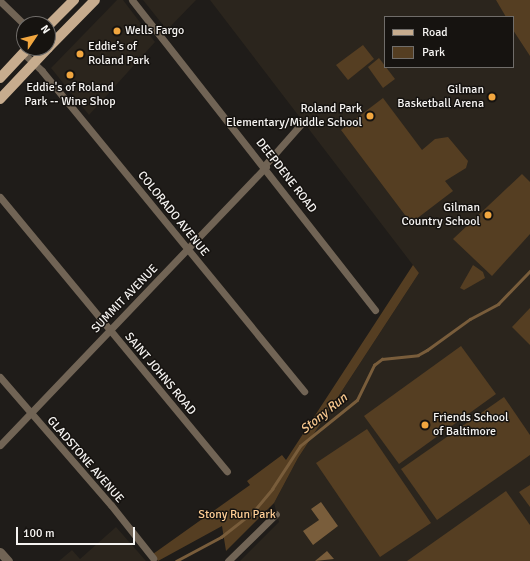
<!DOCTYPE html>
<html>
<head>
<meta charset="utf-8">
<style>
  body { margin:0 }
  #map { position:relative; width:530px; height:561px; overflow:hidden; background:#1f1c19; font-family:Signika,sans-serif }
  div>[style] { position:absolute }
  .built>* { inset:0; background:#2b251d }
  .green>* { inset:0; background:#553e22 }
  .water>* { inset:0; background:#795d3b }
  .stream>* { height:2.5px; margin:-1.25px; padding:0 1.25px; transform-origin:1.25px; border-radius:1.25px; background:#795d3b }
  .minor>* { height:7px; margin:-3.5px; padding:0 3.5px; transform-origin:3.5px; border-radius:3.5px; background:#716455 }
  .tertiary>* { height:9px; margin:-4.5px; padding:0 4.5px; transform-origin:4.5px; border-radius:4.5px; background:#716455 }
  .primary>* { height:10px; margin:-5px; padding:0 5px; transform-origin:5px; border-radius:5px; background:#c7ac8e }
  .dots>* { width:11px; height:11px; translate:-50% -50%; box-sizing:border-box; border:2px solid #161310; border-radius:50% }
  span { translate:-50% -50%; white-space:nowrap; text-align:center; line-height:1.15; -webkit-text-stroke:3px #161310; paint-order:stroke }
  .poi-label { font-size:12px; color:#f6f4f2 }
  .left { translate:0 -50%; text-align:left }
  .right { translate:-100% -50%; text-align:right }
  .street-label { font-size:12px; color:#f6f4f2 }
  .park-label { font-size:12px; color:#ffce95 }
  .water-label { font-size:13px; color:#f5c58c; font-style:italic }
  .legend { position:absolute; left:384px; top:16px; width:130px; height:52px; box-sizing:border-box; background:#161310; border:1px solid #706d6a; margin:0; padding:5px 7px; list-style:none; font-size:12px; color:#f6f4f2 }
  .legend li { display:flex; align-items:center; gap:8px; height:20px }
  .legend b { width:20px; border:1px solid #706d6a }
  .north { position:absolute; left:16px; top:16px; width:40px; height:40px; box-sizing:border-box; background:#161310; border:1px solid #706d6a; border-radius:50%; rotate:55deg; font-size:11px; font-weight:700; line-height:16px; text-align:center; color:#f6f4f2 }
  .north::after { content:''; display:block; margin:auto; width:14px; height:18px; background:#f1a63f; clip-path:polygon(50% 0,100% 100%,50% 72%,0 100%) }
  .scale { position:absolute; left:16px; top:527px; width:119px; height:18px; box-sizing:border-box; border:2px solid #f6f4f2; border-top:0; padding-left:5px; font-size:12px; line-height:14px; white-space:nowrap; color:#f6f4f2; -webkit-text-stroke:3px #161310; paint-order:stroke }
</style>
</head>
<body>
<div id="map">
  <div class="built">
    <i style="clip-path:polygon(117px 0,123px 0,155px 42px,89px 115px,51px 68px)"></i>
    <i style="clip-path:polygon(143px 0,196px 0,167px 30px)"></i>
    <i style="clip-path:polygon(evenodd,210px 0,530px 0,530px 561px,240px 561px,279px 522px,274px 503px,298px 458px,419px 273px,210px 0,385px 17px,513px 17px,513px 67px,385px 67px,385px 17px)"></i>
    <i style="clip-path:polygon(116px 527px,146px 561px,59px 561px,72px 550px,80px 559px)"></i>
  </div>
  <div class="green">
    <i style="clip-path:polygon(496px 0,530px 0,530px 56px,513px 30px,513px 17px,506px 17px)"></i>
    <i style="clip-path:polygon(363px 45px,374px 59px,348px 80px,336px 65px)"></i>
    <i style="clip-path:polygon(379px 58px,395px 79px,383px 88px,368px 67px)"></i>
    <i style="clip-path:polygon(383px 98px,422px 150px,435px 139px,448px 137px,468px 161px,466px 168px,445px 181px,453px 191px,411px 223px,341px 130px)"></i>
    <i style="clip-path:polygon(522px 174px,530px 182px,530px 234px,492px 276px,453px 239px)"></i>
    <i style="clip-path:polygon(413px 265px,419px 273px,298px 458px,274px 503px,226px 551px,222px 526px,158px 561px,153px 554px,250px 485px,247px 481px,282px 455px,286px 460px)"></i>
    <i style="clip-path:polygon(473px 265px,483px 272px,485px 278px,464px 290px,460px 288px)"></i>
    <i style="clip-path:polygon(530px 308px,530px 345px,512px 327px)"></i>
    <i style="clip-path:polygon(461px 346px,496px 394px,399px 464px,364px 416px)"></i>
    <i style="clip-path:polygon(504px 397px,530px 435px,530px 455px,437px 520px,401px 469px)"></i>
    <i style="clip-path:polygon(367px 429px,431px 523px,380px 557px,316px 463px)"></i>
    <i style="clip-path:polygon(530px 485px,530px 507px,519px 492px)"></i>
    <i style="clip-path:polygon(506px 491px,530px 525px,530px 561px,407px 561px)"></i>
  </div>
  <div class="water">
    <i style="clip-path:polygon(321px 502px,338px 526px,313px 545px,303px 531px,319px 520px,311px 509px)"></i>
    <i style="clip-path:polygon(327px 551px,334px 559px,315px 561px)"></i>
  </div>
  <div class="stream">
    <i style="left:176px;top:561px;width:51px;rotate:-28.1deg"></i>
    <i style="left:221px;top:537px;width:41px;rotate:-38deg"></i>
    <i style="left:253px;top:512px;width:30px;rotate:-50deg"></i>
    <i style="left:272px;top:489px;width:51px;rotate:-56.9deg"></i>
    <i style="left:300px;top:446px;width:73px;rotate:-38.9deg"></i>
    <i style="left:357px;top:400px;width:39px;rotate:-64deg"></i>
    <i style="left:374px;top:365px;width:10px;rotate:-37deg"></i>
    <i style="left:382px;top:359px;width:36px;rotate:-6deg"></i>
    <i style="left:418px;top:355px;width:10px;rotate:-29deg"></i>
    <i style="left:427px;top:350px;width:53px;rotate:-35.8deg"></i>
    <i style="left:470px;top:319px;width:32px;rotate:-28deg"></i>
    <i style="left:498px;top:304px;width:46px;rotate:-45.9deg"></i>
  </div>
  <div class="minor">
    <i style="left:132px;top:0;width:394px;rotate:51.9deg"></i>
    <i style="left:0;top:1px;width:33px;rotate:44deg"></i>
    <i style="left:23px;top:53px;width:26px;rotate:43deg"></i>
    <i style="left:42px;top:71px;width:414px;rotate:50.7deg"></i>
    <i style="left:264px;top:166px;width:56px;rotate:-48.6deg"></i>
    <i style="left:0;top:197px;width:356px;rotate:50.4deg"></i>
    <i style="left:0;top:377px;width:169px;rotate:49.1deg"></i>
    <i style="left:111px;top:505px;width:68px;rotate:51.6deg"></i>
    <i style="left:0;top:445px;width:385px;rotate:-46.3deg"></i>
    <i style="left:228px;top:561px;width:67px;rotate:-44.4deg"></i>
  </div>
  <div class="tertiary">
    <i style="left:0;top:552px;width:12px;rotate:48deg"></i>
  </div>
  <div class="primary">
    <i style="left:48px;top:26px;width:37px;rotate:-45deg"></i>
    <i style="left:48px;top:48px;width:67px;rotate:-45.6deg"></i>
    <i style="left:0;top:78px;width:41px;rotate:-47deg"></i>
    <i style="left:0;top:99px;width:70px;rotate:-46.7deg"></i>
  </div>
  <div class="dots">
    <i style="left:117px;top:31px;background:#f1a63f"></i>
    <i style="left:80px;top:54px;background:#f1a63f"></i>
    <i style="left:70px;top:75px;background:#f1a63f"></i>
    <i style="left:492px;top:97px;background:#f1a63f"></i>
    <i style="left:370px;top:116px;background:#f1a63f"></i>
    <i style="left:488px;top:215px;background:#f1a63f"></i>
    <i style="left:425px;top:425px;background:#f1a63f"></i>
  </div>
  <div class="poi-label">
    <span class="left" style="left:125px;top:31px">Wells Fargo</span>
    <span class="left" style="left:88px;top:54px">Eddie’s of<br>Roland Park</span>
    <span style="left:70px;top:95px">Eddie's of Roland<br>Park -- Wine Shop</span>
    <span class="right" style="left:484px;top:97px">Gilman<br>Basketball Arena</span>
    <span class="right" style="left:362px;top:116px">Roland Park<br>Elementary/Middle School</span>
    <span class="right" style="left:480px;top:215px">Gilman<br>Country School</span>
    <span class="left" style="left:433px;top:425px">Friends School<br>of Baltimore</span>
  </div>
  <div class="street-label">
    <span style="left:286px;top:176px;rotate:52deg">DEEPDENE ROAD</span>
    <span style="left:173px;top:214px;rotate:51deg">COLORADO AVENUE</span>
    <span style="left:125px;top:299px;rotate:-46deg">SUMMIT AVENUE</span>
    <span style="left:160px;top:374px;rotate:50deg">SAINT JOHNS ROAD</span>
    <span style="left:85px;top:460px;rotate:49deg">GLADSTONE AVENUE</span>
  </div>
  <div class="park-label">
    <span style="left:237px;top:515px">Stony Run Park</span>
  </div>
  <div class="water-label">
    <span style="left:324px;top:414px;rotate:-39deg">Stony Run</span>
  </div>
  <ul class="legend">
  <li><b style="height:5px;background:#c7ac8e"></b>Road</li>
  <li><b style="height:11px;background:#553e22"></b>Park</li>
  </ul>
  <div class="north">N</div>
  <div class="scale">100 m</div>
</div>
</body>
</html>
